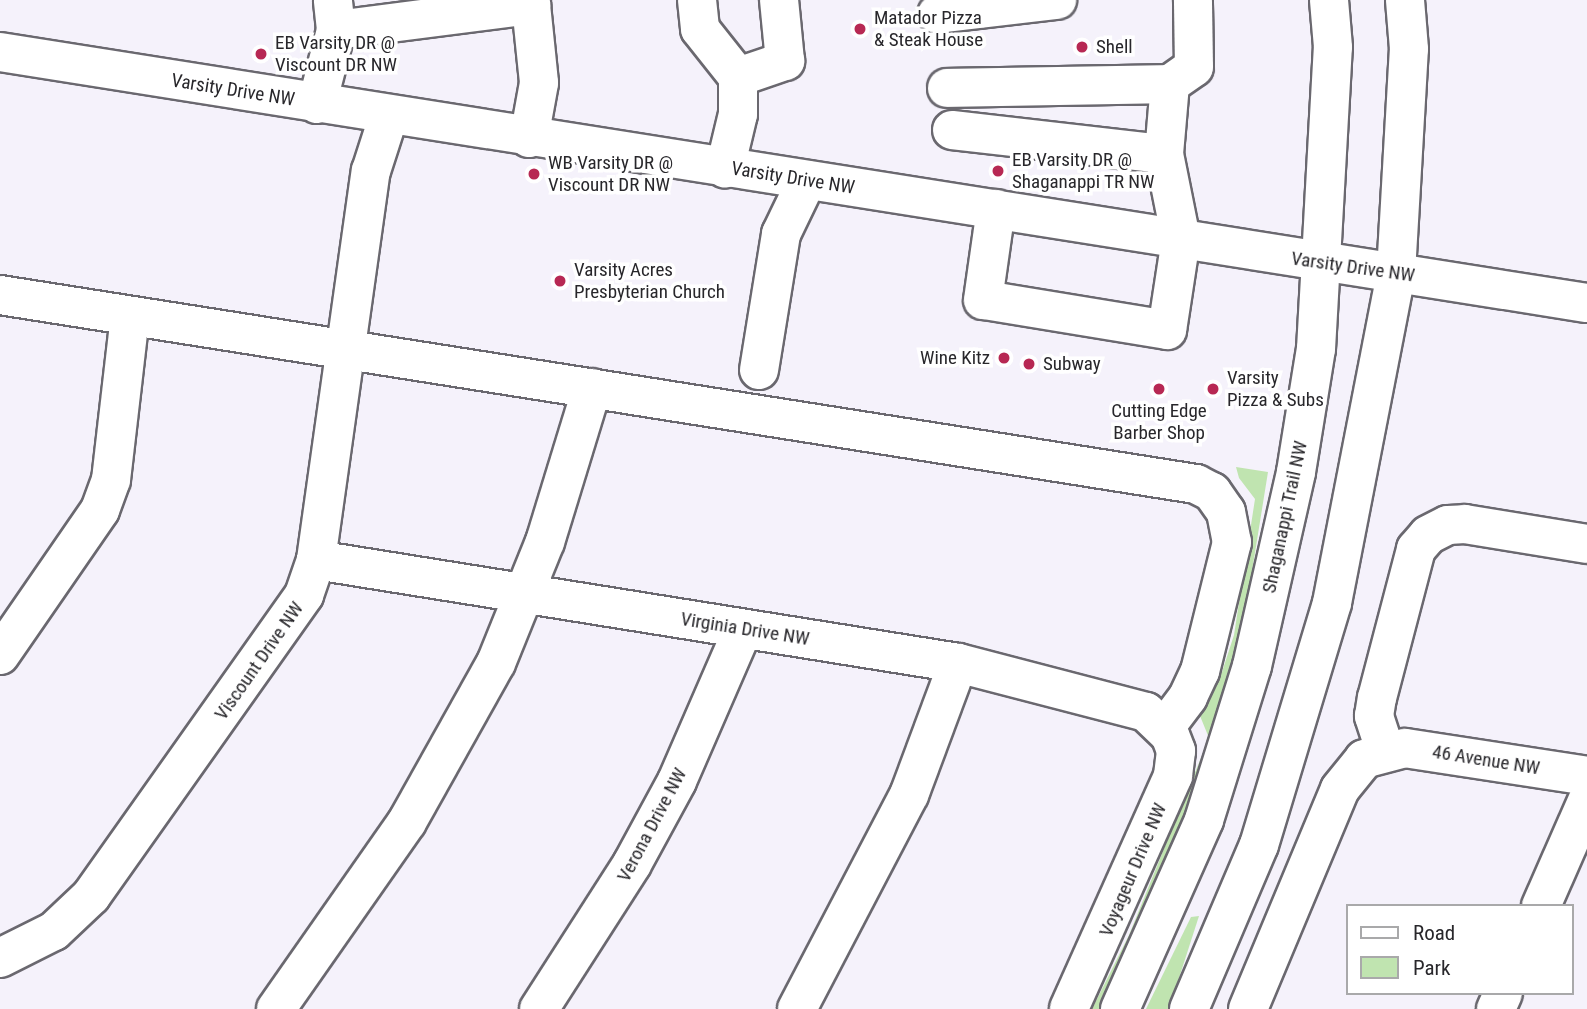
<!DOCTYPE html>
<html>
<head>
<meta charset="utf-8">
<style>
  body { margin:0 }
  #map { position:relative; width:1587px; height:1009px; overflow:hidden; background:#f5f2fb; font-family:"Roboto Condensed",sans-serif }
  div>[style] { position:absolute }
  .green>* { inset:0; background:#c0e4b0 }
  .roads { filter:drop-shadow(2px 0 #6a686f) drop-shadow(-2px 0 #6a686f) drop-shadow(0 2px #6a686f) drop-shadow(0 -2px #6a686f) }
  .minor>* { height:38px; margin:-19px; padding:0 19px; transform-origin:19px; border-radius:19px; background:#fff }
  .major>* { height:38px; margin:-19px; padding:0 19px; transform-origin:19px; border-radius:19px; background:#fff }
  .dots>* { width:19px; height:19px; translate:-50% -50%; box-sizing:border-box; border:4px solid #fff; border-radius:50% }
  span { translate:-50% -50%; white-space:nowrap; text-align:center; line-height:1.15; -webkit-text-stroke:7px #fff; paint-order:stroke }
  .poi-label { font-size:19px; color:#28272b }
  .left { translate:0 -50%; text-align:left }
  .right { translate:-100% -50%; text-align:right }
  .street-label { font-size:19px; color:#28272b }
  .legend { position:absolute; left:1346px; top:904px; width:228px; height:91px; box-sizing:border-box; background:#fff; border:2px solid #a9a9aa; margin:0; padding:9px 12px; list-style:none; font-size:21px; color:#28272b }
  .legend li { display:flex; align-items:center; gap:14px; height:35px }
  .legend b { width:35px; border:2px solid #a9a9aa }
</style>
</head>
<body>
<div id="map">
  <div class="green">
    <i style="clip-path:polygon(1236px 467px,1268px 472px,1234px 683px,1208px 764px,1101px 1009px,1092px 1009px,1129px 935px,1209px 738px,1198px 711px,1222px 672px,1234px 635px,1255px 499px,1239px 478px)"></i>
    <i style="clip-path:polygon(1199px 916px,1169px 1009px,1146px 1009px,1191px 917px)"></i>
  </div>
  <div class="roads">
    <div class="minor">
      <i style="left:697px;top:0;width:29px;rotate:84deg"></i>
      <i style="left:700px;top:29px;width:61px;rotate:51.6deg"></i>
      <i style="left:738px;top:77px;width:37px;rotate:90deg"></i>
      <i style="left:738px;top:114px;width:56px;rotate:103.5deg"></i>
      <i style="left:937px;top:14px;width:121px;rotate:-6.7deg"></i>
      <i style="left:336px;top:30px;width:197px;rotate:-7.3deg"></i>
      <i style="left:531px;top:5px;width:78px;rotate:84.1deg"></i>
      <i style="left:539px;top:83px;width:56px;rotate:100.3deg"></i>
      <i style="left:0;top:52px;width:1607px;rotate:8.99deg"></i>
      <i style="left:738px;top:77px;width:50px;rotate:-18.8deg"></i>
      <i style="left:785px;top:61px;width:61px;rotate:-95.6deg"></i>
      <i style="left:1170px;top:84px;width:29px;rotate:-35deg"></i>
      <i style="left:1194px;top:67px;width:67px;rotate:-90.9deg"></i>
      <i style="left:947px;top:88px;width:223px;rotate:-1deg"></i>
      <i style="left:1170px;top:84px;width:70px;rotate:94.9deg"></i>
      <i style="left:317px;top:104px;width:76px;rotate:-75.6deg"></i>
      <i style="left:336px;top:30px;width:30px;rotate:-96deg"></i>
      <i style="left:952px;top:130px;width:213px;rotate:6.5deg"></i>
      <i style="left:1164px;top:154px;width:87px;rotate:78.7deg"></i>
      <i style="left:1181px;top:239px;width:92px;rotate:98.7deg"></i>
      <i style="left:1167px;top:330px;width:186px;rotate:-170.7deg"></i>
      <i style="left:983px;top:300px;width:92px;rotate:-81.9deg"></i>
      <i style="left:0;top:295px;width:1211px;rotate:8.98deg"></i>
      <i style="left:1196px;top:484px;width:18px;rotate:27deg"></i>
      <i style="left:1212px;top:492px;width:24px;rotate:55deg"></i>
      <i style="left:1226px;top:512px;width:31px;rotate:79deg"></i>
      <i style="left:1232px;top:542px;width:133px;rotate:103.9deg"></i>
      <i style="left:1200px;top:671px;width:29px;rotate:115deg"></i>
      <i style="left:1188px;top:697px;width:38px;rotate:127deg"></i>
      <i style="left:759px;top:370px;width:138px;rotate:-80.8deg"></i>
      <i style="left:781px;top:234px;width:60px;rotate:-64.3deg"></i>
      <i style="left:316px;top:560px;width:650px;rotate:9.11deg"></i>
      <i style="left:958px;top:663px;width:194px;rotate:14.6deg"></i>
      <i style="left:1146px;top:712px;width:33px;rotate:44deg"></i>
      <i style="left:1170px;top:735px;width:17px;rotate:69deg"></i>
      <i style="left:1176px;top:751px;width:25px;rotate:97deg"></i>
      <i style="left:1173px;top:776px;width:255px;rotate:114.1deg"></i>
      <i style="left:0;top:655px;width:176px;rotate:-55.4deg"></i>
      <i style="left:100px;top:510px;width:32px;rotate:-70deg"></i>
      <i style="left:111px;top:480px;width:165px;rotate:-83.4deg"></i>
      <i style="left:1385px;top:750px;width:36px;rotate:-108deg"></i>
      <i style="left:1374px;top:716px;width:18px;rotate:-81deg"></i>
      <i style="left:1377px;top:698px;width:154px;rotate:-75.3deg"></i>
      <i style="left:1416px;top:549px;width:18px;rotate:-49deg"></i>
      <i style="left:1428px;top:535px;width:22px;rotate:-27deg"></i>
      <i style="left:1448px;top:525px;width:17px;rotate:-3deg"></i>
      <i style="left:1465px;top:524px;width:124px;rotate:9.3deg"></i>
      <i style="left:1541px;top:906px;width:115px;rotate:-66.3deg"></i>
      <i style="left:0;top:958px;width:60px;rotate:-26.6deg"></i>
      <i style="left:54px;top:931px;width:51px;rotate:-43.4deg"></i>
      <i style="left:91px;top:896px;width:369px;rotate:-54.7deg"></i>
      <i style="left:304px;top:595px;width:37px;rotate:-71deg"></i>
      <i style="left:316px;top:560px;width:393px;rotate:-82deg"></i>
      <i style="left:371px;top:171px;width:59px;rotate:-72.2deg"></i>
      <i style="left:276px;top:1009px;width:228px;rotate:-55deg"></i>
      <i style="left:407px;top:822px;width:182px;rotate:-60.8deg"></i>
      <i style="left:496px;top:663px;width:131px;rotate:-68deg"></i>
      <i style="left:545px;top:542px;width:161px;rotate:-73deg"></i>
      <i style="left:539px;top:1009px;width:172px;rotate:-57.3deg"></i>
      <i style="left:632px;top:864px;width:94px;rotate:-61.5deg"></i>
      <i style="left:677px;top:781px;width:166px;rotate:-66.5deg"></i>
      <i style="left:797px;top:1009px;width:242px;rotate:-62.4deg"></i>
      <i style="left:909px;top:795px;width:141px;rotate:-69.6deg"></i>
      <i style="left:1248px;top:1009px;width:238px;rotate:-67.3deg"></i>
      <i style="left:1340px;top:789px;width:38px;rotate:-51deg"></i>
      <i style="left:1364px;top:759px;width:42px;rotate:-15deg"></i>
      <i style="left:1405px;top:748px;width:184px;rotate:8.7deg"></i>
      <i style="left:1496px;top:1009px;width:17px;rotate:-66deg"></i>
    </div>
    <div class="major">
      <i style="left:1120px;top:1009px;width:207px;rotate:-66deg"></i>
      <i style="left:1204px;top:820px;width:161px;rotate:-72.7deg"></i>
      <i style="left:1252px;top:666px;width:199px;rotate:-77.2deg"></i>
      <i style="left:1296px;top:472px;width:125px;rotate:-80.8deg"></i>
      <i style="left:1316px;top:349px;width:302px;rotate:-86.8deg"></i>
      <i style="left:1333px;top:47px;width:47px;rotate:-94.9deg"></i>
      <i style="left:1189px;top:1009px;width:178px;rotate:-66.9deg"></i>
      <i style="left:1259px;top:845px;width:253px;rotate:-73.2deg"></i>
      <i style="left:1332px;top:603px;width:336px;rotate:-79deg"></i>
      <i style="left:1396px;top:273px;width:224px;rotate:-86.7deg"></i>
      <i style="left:1409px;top:49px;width:49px;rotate:-94.7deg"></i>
    </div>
  </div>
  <div class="dots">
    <i style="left:860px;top:29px;background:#b72853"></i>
    <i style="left:1082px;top:47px;background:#b72853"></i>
    <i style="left:261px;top:54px;background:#b72853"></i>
    <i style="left:998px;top:171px;background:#b72853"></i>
    <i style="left:534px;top:174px;background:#b72853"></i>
    <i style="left:560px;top:281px;background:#b72853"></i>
    <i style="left:1004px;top:358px;background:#b72853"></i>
    <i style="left:1029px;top:364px;background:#b72853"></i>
    <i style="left:1159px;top:389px;background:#b72853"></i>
    <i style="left:1213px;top:389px;background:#b72853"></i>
  </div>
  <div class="poi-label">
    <span class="left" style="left:874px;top:29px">Matador Pizza<br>&amp; Steak House</span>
    <span class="left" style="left:275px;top:54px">EB Varsity DR @<br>Viscount DR NW</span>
    <span class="left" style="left:1096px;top:47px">Shell</span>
    <span class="left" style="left:1012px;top:171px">EB Varsity DR @<br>Shaganappi TR NW</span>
    <span class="left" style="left:548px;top:174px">WB Varsity DR @<br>Viscount DR NW</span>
    <span class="left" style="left:574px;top:281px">Varsity Acres<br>Presbyterian Church</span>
    <span class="right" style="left:990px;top:358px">Wine Kitz</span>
    <span class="left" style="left:1043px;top:364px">Subway</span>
    <span class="left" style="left:1227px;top:389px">Varsity<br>Pizza &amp; Subs</span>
    <span style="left:1159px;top:422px">Cutting Edge<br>Barber Shop</span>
  </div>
  <div class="street-label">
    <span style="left:233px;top:90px;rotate:9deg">Varsity Drive NW</span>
    <span style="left:793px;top:178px;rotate:9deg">Varsity Drive NW</span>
    <span style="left:1353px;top:267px;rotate:8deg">Varsity Drive NW</span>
    <span style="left:1285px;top:517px;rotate:-78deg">Shaganappi Trail NW</span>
    <span style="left:745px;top:629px;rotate:9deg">Virginia Drive NW</span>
    <span style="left:259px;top:661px;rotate:-55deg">Viscount Drive NW</span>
    <span style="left:1486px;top:760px;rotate:9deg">46 Avenue NW</span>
    <span style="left:652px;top:825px;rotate:-62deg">Verona Drive NW</span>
    <span style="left:1133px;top:870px;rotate:-67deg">Voyageur Drive NW</span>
  </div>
  <ul class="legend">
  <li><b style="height:9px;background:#fff"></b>Road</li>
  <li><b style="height:19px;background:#c0e4b0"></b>Park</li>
  </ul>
</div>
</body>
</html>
